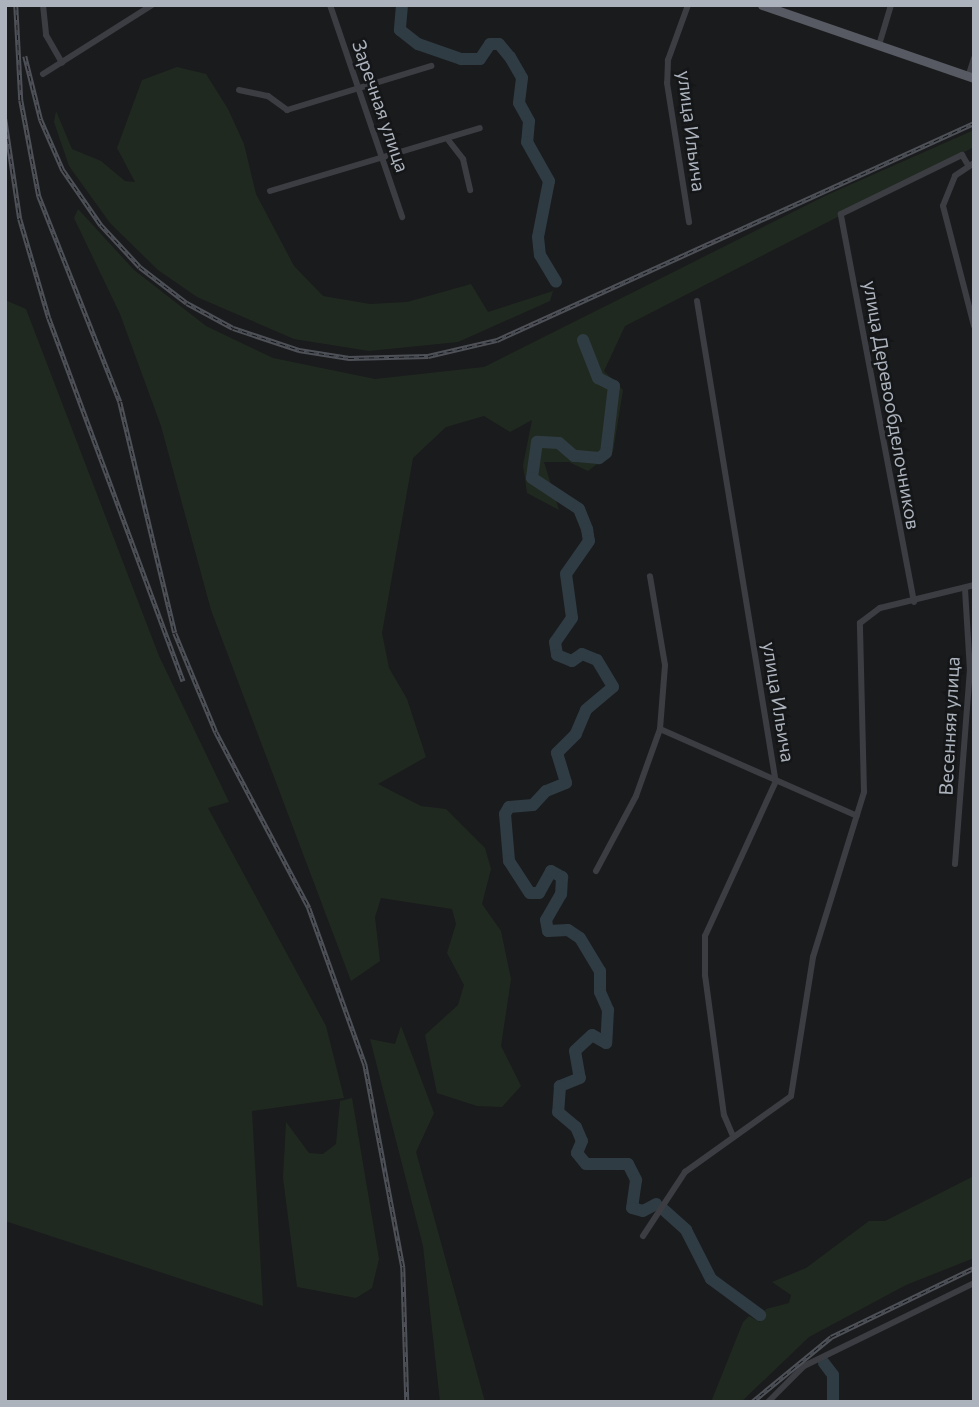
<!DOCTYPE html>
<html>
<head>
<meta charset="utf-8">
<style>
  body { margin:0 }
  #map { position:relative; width:979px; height:1407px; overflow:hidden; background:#1a1b1d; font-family:Commissioner,sans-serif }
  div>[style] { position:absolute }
  .green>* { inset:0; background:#202920 }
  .river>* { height:12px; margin:-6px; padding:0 6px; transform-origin:6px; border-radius:6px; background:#2f3c43 }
  .street>* { height:6px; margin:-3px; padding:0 3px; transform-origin:3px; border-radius:3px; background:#3b3d43 }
  .primary>* { height:9px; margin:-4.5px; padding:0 4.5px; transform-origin:4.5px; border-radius:4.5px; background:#575a62 }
  .rail>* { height:4.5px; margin-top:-2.25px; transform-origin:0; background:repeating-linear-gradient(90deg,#151618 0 5px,#4e5158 0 10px); box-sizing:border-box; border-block:2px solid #4e5158 }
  span { translate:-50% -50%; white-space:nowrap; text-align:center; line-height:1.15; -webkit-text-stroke:5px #151618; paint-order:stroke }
  .street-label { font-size:19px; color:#acb3bd }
  .frame { position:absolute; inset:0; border:7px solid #acb3bd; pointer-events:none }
</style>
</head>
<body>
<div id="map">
  <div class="green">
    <i style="clip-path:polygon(177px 67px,206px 74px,228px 109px,244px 144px,256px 194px,294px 266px,323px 296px,370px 304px,407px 302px,471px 284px,488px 312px,553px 291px,550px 301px,458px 342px,369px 351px,294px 339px,197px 297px,158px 270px,110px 223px,69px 166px,54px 122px,56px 111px,72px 149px,101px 161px,125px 181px,135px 182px,117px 148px,142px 80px)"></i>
    <i style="clip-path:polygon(974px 130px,974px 147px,625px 326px,604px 371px,623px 390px,613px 452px,588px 471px,569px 462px,544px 462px,559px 510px,527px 493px,523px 465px,532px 420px,510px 432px,484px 416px,446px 427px,413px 458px,382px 633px,389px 668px,407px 699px,426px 757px,378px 784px,421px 806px,446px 809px,485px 848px,491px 869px,482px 904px,501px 931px,511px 979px,501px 1046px,521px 1086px,502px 1107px,477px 1106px,437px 1093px,425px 1035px,458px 1005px,464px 985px,447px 953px,456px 924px,452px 909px,381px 898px,375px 917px,380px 961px,351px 981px,211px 610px,161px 426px,120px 314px,74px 218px,78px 209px,134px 270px,206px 326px,273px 358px,375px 379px,484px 367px,827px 195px)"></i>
    <i style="clip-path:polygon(5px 300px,26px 309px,159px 656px,229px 802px,208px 808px,326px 1026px,344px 1098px,252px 1111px,263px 1306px,5px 1221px)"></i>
    <i style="clip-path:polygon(401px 1026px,434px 1113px,416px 1152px,485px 1402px,440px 1402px,423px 1246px,370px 1039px,395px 1044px)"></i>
    <i style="clip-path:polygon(352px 1098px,379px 1259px,372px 1288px,356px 1298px,297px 1287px,283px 1178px,286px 1122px,309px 1153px,323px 1154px,336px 1144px,340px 1101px)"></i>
    <i style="clip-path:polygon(974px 1176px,974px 1258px,906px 1285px,809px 1337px,741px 1402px,711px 1402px,743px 1322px,749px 1316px,760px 1322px,766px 1309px,789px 1303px,791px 1295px,772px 1282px,806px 1268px,869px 1221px,885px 1221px)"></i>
  </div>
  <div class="river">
    <i style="left:402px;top:5px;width:25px;rotate:95deg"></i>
    <i style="left:400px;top:30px;width:23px;rotate:38deg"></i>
    <i style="left:418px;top:44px;width:46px;rotate:19.2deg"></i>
    <i style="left:461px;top:59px;width:19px"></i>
    <i style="left:480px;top:59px;width:18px;rotate:-56deg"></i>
    <i style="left:490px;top:44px;width:9px"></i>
    <i style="left:499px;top:44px;width:17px;rotate:50deg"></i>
    <i style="left:510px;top:57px;width:24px;rotate:60deg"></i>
    <i style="left:522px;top:78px;width:25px;rotate:97deg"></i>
    <i style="left:519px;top:103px;width:21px;rotate:61deg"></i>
    <i style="left:529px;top:121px;width:21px;rotate:95deg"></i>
    <i style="left:527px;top:142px;width:45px;rotate:60.6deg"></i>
    <i style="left:549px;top:181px;width:57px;rotate:101.1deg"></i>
    <i style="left:538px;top:237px;width:18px;rotate:84deg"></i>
    <i style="left:540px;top:255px;width:31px;rotate:59deg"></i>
    <i style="left:583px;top:340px;width:41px;rotate:68.5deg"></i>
    <i style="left:598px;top:378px;width:18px;rotate:27deg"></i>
    <i style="left:614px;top:386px;width:67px;rotate:96.8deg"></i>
    <i style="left:606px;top:453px;width:9px;rotate:144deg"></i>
    <i style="left:599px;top:458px;width:25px;rotate:-175deg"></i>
    <i style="left:574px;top:456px;width:20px;rotate:-139deg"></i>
    <i style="left:559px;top:443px;width:22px;rotate:-177deg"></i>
    <i style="left:537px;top:442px;width:36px;rotate:98deg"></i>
    <i style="left:532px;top:478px;width:56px;rotate:33.4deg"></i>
    <i style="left:579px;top:509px;width:22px;rotate:68deg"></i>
    <i style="left:587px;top:529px;width:12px;rotate:81deg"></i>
    <i style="left:589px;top:541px;width:40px;rotate:124.9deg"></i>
    <i style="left:566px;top:574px;width:44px;rotate:82.2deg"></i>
    <i style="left:572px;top:618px;width:29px;rotate:125deg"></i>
    <i style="left:555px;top:642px;width:13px;rotate:81deg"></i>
    <i style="left:557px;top:655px;width:16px;rotate:22deg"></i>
    <i style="left:572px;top:661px;width:12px;rotate:-35deg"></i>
    <i style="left:582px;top:654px;width:16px;rotate:22deg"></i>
    <i style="left:597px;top:660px;width:31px;rotate:59deg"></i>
    <i style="left:613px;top:687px;width:35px;rotate:140deg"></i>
    <i style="left:586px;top:710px;width:26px;rotate:113deg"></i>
    <i style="left:576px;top:734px;width:27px;rotate:135deg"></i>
    <i style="left:557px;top:753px;width:31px;rotate:73deg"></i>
    <i style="left:566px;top:783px;width:22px;rotate:158deg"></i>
    <i style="left:546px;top:791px;width:19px;rotate:133deg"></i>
    <i style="left:533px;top:805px;width:24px;rotate:175deg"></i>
    <i style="left:509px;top:807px;width:8px;rotate:120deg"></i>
    <i style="left:505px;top:814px;width:47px;rotate:85.1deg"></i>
    <i style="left:509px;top:861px;width:38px;rotate:57deg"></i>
    <i style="left:530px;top:893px;width:9px"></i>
    <i style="left:539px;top:893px;width:25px;rotate:-61deg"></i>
    <i style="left:551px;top:871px;width:13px;rotate:29deg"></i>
    <i style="left:562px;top:877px;width:17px;rotate:93deg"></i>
    <i style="left:561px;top:894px;width:30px;rotate:120deg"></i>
    <i style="left:546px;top:920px;width:11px;rotate:80deg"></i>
    <i style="left:548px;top:931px;width:20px;rotate:-3deg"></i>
    <i style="left:568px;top:930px;width:14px;rotate:34deg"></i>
    <i style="left:580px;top:938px;width:39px;rotate:59deg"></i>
    <i style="left:600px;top:971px;width:21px;rotate:90deg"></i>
    <i style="left:600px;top:992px;width:20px;rotate:66deg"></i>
    <i style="left:608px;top:1010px;width:33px;rotate:93deg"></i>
    <i style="left:606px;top:1043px;width:16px;rotate:-150deg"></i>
    <i style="left:592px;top:1035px;width:23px;rotate:137deg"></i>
    <i style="left:575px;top:1051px;width:27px;rotate:80deg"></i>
    <i style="left:580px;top:1078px;width:22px;rotate:158deg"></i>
    <i style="left:560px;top:1086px;width:26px;rotate:94deg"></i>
    <i style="left:558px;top:1112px;width:23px;rotate:40deg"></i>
    <i style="left:576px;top:1127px;width:15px;rotate:67deg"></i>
    <i style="left:582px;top:1141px;width:13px;rotate:113deg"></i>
    <i style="left:577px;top:1153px;width:14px;rotate:51deg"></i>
    <i style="left:586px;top:1164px;width:42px"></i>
    <i style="left:628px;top:1164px;width:18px;rotate:63deg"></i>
    <i style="left:636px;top:1180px;width:28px;rotate:98deg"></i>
    <i style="left:632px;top:1208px;width:11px;rotate:15deg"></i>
    <i style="left:643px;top:1211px;width:15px;rotate:-28deg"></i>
    <i style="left:664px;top:1210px;width:30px;rotate:42deg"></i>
    <i style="left:686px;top:1230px;width:55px;rotate:63deg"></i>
    <i style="left:711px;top:1279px;width:61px;rotate:36.3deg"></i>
    <i style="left:824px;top:1363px;width:15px;rotate:53deg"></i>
    <i style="left:833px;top:1375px;width:27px;rotate:90deg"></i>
  </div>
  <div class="street">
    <i style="left:43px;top:5px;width:30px;rotate:84deg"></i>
    <i style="left:46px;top:35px;width:32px;rotate:60deg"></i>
    <i style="left:330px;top:5px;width:224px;rotate:71.2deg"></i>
    <i style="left:688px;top:5px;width:59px;rotate:110deg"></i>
    <i style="left:668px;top:60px;width:23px;rotate:92deg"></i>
    <i style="left:667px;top:83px;width:141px;rotate:81deg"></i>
    <i style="left:879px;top:45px;width:42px;rotate:-73.3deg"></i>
    <i style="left:43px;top:74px;width:129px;rotate:-32.3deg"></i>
    <i style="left:968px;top:77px;width:20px;rotate:-72deg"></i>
    <i style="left:239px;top:90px;width:30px;rotate:12deg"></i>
    <i style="left:268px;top:96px;width:24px;rotate:36deg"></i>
    <i style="left:287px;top:110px;width:151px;rotate:-17deg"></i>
    <i style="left:449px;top:141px;width:23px;rotate:52deg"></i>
    <i style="left:463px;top:159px;width:32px;rotate:77deg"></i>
    <i style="left:974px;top:163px;width:23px;rotate:146deg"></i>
    <i style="left:955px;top:176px;width:32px;rotate:112deg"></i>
    <i style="left:943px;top:206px;width:124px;rotate:75.5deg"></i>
    <i style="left:270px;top:191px;width:219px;rotate:-16.7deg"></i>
    <i style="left:697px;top:301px;width:486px;rotate:80.7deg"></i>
    <i style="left:776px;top:781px;width:170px;rotate:114.6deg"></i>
    <i style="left:705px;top:936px;width:39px;rotate:90deg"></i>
    <i style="left:705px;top:975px;width:141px;rotate:82.3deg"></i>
    <i style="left:724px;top:1115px;width:23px;rotate:67deg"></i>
    <i style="left:914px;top:602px;width:395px;rotate:-100.7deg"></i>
    <i style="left:841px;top:214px;width:135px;rotate:-26deg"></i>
    <i style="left:962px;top:155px;width:12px;rotate:59deg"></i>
    <i style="left:660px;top:729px;width:215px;rotate:23.8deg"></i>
    <i style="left:955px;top:864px;width:194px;rotate:-85.6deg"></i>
    <i style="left:970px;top:671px;width:81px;rotate:-93.5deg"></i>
    <i style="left:596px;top:871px;width:85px;rotate:-61.9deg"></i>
    <i style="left:636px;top:796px;width:71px;rotate:-70.3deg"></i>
    <i style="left:660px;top:729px;width:64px;rotate:-85.5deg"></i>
    <i style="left:665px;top:665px;width:90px;rotate:-99.6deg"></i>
    <i style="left:643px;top:1236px;width:77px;rotate:-56.7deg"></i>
    <i style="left:685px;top:1172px;width:130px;rotate:-35.6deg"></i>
    <i style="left:791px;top:1096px;width:141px;rotate:-81deg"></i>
    <i style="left:813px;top:957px;width:173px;rotate:-72.8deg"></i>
    <i style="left:864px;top:792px;width:169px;rotate:-91.4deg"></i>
    <i style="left:860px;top:623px;width:25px;rotate:-37deg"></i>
    <i style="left:880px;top:608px;width:97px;rotate:-13.7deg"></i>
    <i style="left:768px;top:1402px;width:51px;rotate:-45deg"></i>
    <i style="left:804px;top:1366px;width:189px;rotate:-26deg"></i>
  </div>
  <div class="primary">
    <i style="left:762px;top:5px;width:224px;rotate:19deg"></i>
  </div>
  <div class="rail">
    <i style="left:16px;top:5px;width:95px;rotate:87deg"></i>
    <i style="left:21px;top:100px;width:98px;rotate:79.4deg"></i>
    <i style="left:39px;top:196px;width:221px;rotate:68.5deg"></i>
    <i style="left:120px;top:402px;width:237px;rotate:76.6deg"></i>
    <i style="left:175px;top:633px;width:107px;rotate:67.5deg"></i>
    <i style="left:216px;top:732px;width:199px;rotate:62.1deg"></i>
    <i style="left:309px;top:908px;width:166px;rotate:70.3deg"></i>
    <i style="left:365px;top:1064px;width:207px;rotate:79.4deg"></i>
    <i style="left:403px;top:1267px;width:135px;rotate:88.3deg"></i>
    <i style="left:25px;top:56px;width:66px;rotate:76deg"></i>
    <i style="left:41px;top:120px;width:55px;rotate:66.3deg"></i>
    <i style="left:63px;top:170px;width:67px;rotate:55.4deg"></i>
    <i style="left:101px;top:225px;width:57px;rotate:47.1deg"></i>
    <i style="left:140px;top:267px;width:59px;rotate:37.5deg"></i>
    <i style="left:187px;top:303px;width:52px;rotate:28.5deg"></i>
    <i style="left:233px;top:328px;width:70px;rotate:18.4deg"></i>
    <i style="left:299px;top:350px;width:51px;rotate:9.1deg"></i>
    <i style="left:349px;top:358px;width:79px;rotate:-1.5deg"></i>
    <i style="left:428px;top:356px;width:71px;rotate:-13.1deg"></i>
    <i style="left:497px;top:340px;width:524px;rotate:-24.46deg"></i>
    <i style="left:5px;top:119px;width:101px;rotate:81.5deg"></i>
    <i style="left:20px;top:219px;width:103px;rotate:73.7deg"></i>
    <i style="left:49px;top:318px;width:387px;rotate:69.7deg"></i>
    <i style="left:752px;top:1402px;width:102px;rotate:-39.4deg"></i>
    <i style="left:831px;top:1337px;width:159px;rotate:-25.8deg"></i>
  </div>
  <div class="street-label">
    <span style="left:381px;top:106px;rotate:71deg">Заречная улица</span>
    <span style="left:692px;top:131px;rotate:83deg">улица Ильича</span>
    <span style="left:892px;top:405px;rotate:80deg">улица Деревообделочников</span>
    <span style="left:779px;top:702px;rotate:81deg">улица Ильича</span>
    <span style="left:949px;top:726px;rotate:-87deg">Весенняя улица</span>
  </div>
  <div class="frame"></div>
</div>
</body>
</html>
